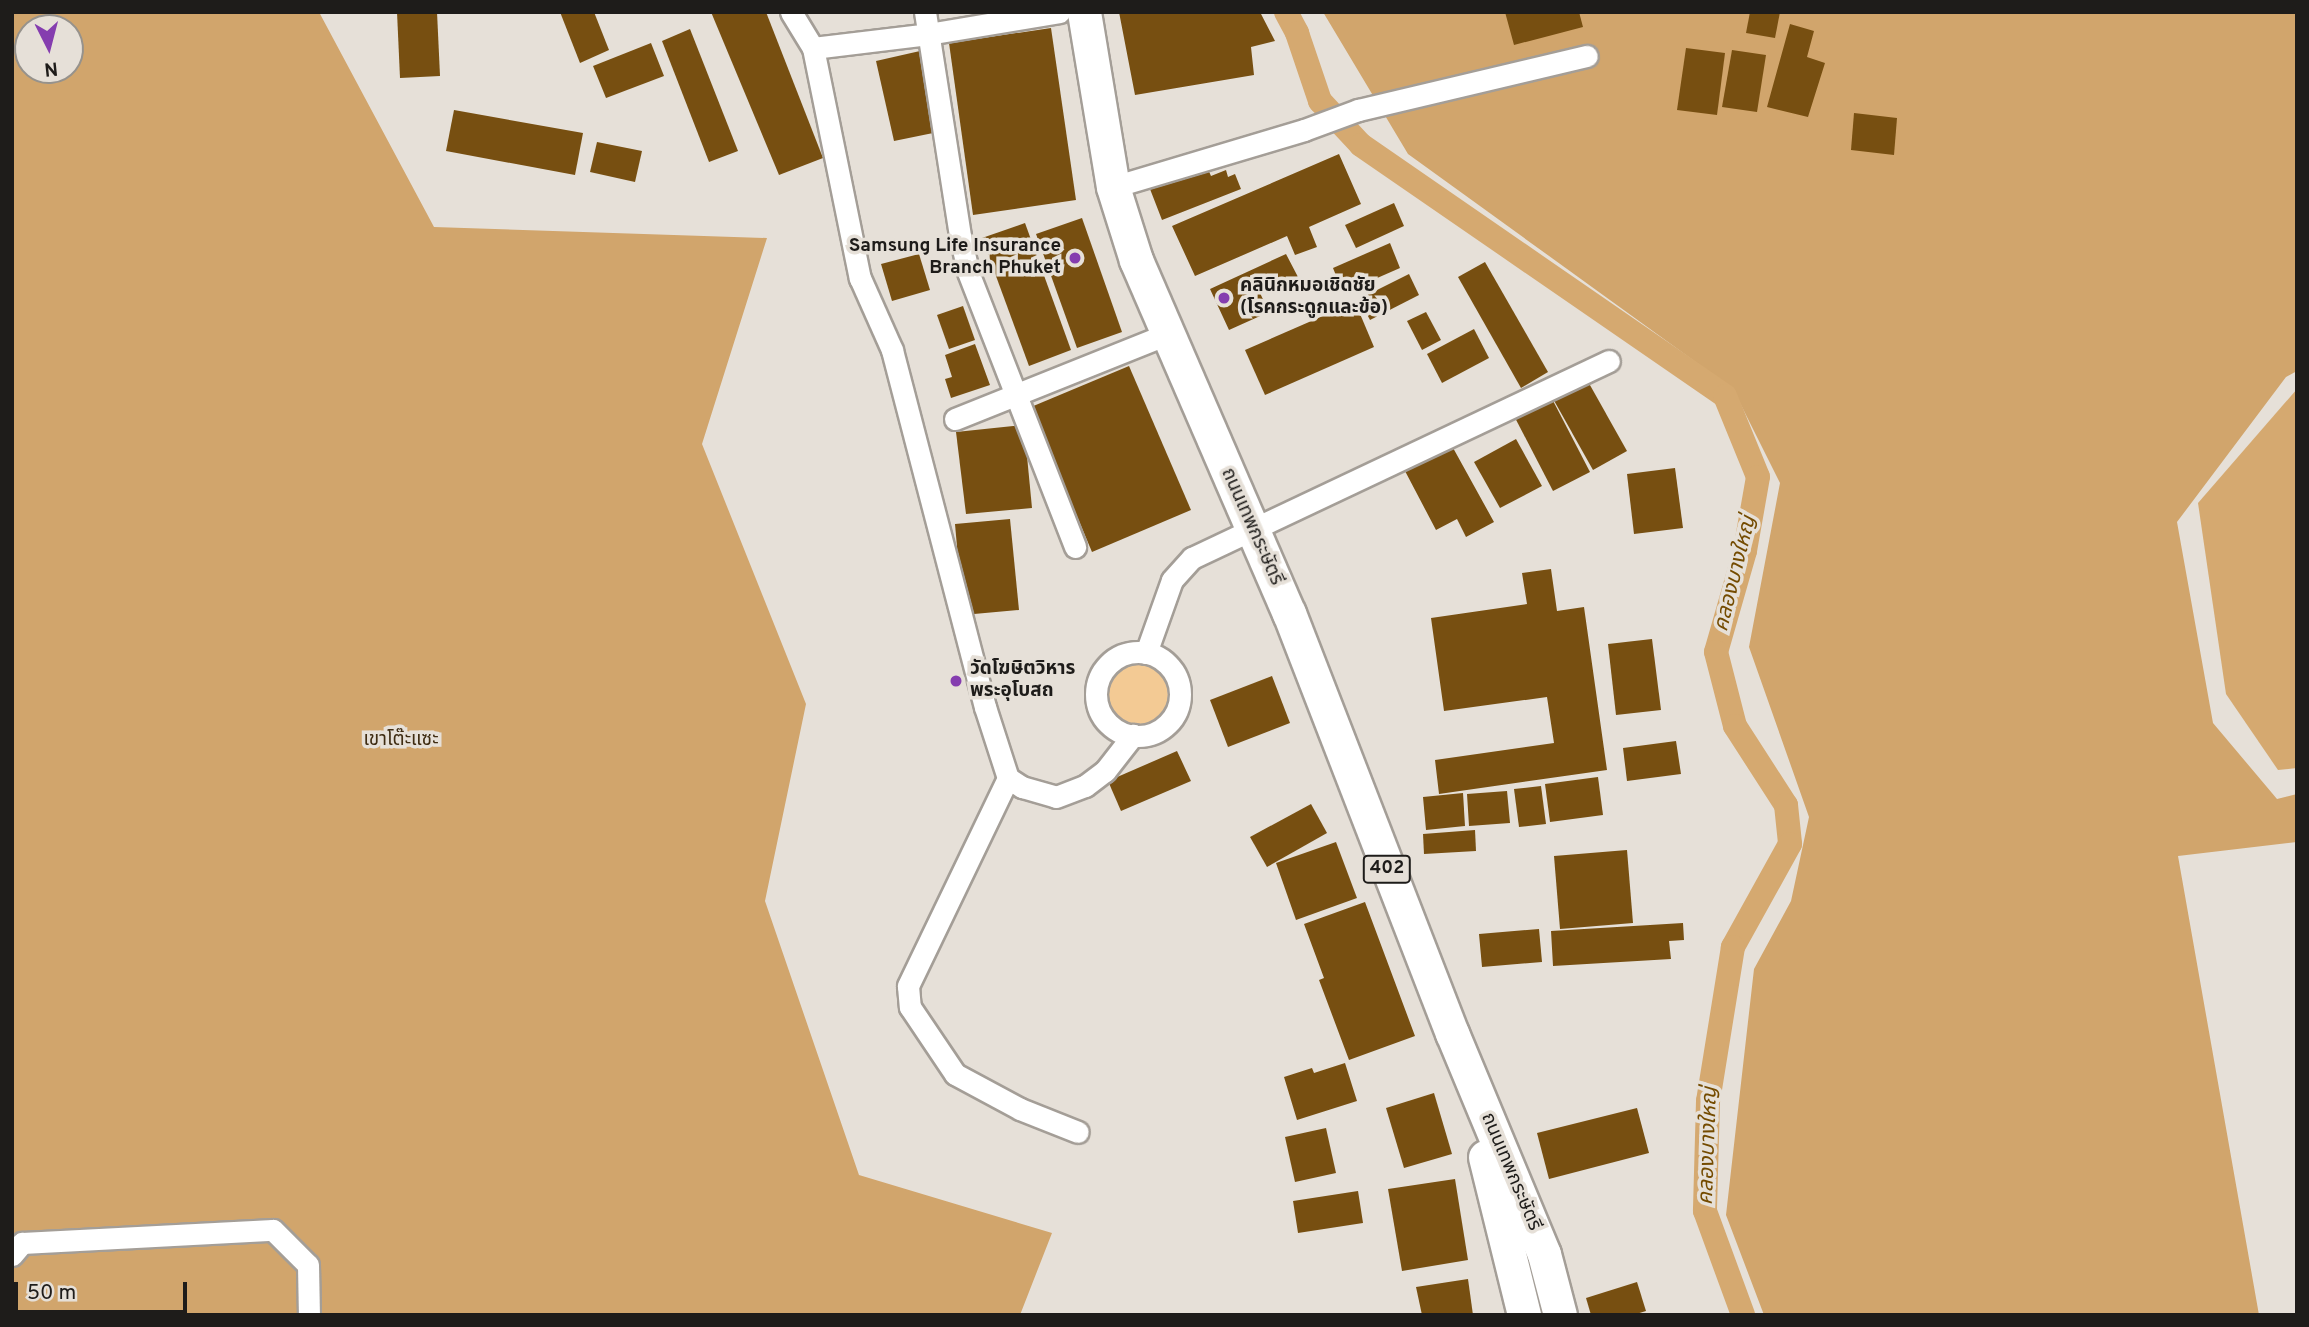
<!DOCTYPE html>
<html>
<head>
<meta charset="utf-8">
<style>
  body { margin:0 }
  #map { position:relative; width:2309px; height:1327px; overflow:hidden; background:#e6e0d8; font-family:Overpass,"Noto Sans Thai",sans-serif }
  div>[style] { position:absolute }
  .green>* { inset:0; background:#f3ca94 }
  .round { border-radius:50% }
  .forest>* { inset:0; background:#d1a56c }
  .water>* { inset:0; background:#d5a970 }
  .canal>* { height:24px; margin:-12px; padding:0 12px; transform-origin:12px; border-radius:12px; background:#d5a970 }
  .building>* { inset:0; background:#774f11 }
  .roads { filter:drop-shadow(2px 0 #a49e97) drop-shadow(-2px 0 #a49e97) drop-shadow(0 2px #a49e97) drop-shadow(0 -2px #a49e97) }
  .street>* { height:21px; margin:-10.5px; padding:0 10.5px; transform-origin:10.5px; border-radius:10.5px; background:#fff }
  .street>.ring { margin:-10.5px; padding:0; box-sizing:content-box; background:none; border:21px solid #fff; border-radius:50% }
  .primary>* { height:33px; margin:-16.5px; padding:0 16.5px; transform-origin:16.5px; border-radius:16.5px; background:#fff }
  .dots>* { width:19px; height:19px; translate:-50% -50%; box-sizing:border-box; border:4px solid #e6e0d8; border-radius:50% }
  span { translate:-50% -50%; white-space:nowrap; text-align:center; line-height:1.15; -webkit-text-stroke:7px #e6e0d8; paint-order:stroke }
  .shield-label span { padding:2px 5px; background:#e6e0d8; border:2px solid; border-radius:5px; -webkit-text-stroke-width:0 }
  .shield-label { font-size:18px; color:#1e1c1a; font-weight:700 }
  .poi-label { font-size:19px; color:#1e1c1a; font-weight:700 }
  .right { translate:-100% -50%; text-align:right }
  .left { translate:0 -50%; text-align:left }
  .street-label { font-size:19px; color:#1e1c1a }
  .park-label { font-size:19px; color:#3f2c12 }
  .water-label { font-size:21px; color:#744b00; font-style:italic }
  .frame { position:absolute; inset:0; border:14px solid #1e1c1a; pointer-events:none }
  .north { position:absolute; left:14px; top:14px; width:70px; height:70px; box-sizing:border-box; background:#e6e0d8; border:2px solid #96928c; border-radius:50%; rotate:174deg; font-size:19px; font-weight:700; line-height:28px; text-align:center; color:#1e1c1a }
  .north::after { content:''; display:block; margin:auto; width:24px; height:32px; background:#853daf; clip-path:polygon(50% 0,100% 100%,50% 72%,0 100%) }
  .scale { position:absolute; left:14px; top:1282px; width:173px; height:32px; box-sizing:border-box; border:4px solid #1e1c1a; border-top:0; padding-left:9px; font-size:21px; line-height:24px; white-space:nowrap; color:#1e1c1a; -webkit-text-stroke:5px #e6e0d8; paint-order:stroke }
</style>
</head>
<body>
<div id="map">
  <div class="green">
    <i class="round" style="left:1106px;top:664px;width:62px;height:62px"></i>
  </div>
  <div class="forest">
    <i style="clip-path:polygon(evenodd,12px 12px,319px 12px,434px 227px,767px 238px,702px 444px,806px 704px,765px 901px,859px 1175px,1052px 1233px,1020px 1315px,12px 1315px,12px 12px,28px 28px,70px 28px,70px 70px,28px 70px,28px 28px)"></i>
    <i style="clip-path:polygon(1323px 12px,2297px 12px,2297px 371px,2286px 377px,2177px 522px,2213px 723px,2277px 799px,2297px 794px,2297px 842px,2178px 856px,2259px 1315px,1764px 1315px,1726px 1215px,1754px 969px,1791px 901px,1809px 817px,1749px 647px,1780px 483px,1733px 389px,1408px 154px)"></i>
  </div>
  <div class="water">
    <i style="clip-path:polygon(2297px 389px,2297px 768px,2278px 770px,2226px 694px,2198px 503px)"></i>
  </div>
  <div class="canal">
    <i style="left:1286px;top:12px;width:24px;rotate:62deg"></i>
    <i style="left:1297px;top:33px;width:72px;rotate:71.3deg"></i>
    <i style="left:1320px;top:101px;width:60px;rotate:47deg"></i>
    <i style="left:1361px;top:145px;width:442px;rotate:34.6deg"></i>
    <i style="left:1725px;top:396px;width:87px;rotate:67.8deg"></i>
    <i style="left:1758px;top:477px;width:75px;rotate:100deg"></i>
    <i style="left:1745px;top:551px;width:105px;rotate:106deg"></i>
    <i style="left:1716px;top:652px;width:76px;rotate:75.6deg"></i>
    <i style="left:1735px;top:726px;width:94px;rotate:57.2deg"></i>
    <i style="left:1786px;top:805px;width:39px;rotate:84deg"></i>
    <i style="left:1790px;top:844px;width:118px;rotate:119deg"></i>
    <i style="left:1733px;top:947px;width:156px;rotate:99.2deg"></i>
    <i style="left:1708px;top:1101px;width:110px;rotate:91.6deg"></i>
    <i style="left:1705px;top:1211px;width:111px;rotate:69.9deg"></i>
  </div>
  <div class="building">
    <i style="clip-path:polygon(397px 12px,437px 12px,440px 76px,400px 78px)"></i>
    <i style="clip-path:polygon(560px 12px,594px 12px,609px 50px,580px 63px)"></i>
    <i style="clip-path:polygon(711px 12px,766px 12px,823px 158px,779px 175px)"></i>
    <i style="clip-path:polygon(1119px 12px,1260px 12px,1275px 41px,1251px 47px,1254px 75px,1135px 95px)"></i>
    <i style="clip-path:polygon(1505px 12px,1579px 12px,1583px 27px,1514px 45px)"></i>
    <i style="clip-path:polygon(1750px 12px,1780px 12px,1775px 38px,1746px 33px)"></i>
    <i style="clip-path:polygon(1790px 24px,1814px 31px,1807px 57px,1825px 63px,1808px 117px,1767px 107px)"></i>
    <i style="clip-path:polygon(1051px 28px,1076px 200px,973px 215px,949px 43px)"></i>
    <i style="clip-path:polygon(690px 29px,738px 151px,709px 162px,662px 41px)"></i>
    <i style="clip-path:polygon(651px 43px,664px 76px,606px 98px,593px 66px)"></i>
    <i style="clip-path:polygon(1686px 48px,1725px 53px,1717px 115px,1677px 110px)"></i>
    <i style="clip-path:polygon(1732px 50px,1766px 55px,1757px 112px,1722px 107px)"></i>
    <i style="clip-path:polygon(920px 51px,938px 132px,894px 141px,876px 61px)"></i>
    <i style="clip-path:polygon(454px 110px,583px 133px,575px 175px,446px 151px)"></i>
    <i style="clip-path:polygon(1854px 113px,1897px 118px,1894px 155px,1851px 150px)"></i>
    <i style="clip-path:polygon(597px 142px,642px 151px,635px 182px,590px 172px)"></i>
    <i style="clip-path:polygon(1339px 154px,1361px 204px,1309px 227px,1317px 247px,1295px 255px,1287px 236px,1195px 276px,1172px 226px)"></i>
    <i style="clip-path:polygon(1207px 167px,1211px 176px,1226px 170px,1228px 177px,1235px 174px,1241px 189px,1162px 220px,1150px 189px)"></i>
    <i style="clip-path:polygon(1394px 203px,1404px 226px,1356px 248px,1345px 225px)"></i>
    <i style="clip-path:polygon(1082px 218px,1122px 332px,1077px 348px,1036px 234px)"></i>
    <i style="clip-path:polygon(1025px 223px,1071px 350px,1029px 366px,982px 238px)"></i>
    <i style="clip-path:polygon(1390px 243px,1400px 268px,1343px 293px,1333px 268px)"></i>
    <i style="clip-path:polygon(919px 254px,930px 290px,892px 301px,881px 264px)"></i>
    <i style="clip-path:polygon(1286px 254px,1298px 277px,1260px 293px,1269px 312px,1229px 330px,1210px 289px)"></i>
    <i style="clip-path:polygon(1485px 262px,1548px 372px,1521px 388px,1458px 277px)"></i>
    <i style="clip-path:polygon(1409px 274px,1419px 295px,1370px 320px,1359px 299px)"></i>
    <i style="clip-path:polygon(1355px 302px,1374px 347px,1265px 395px,1245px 350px)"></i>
    <i style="clip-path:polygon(963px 306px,975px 340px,949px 349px,937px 315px)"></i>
    <i style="clip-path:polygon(1426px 312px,1441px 340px,1422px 350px,1407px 321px)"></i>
    <i style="clip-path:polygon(1474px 329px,1489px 358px,1442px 383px,1427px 354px)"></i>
    <i style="clip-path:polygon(975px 344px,990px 385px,951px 398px,945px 379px,952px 377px,945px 355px)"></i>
    <i style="clip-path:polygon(1129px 366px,1191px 510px,1092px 552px,1031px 407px)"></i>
    <i style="clip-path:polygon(1586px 378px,1627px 451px,1593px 470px,1552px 397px)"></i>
    <i style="clip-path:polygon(1549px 393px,1590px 472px,1553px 491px,1512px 412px)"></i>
    <i style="clip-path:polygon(1024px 425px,1032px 508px,966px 514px,956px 432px)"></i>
    <i style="clip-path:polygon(1516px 439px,1542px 486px,1500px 508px,1474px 462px)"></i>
    <i style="clip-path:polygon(1452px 446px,1494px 522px,1466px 537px,1457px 519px,1436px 530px,1405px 471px)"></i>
    <i style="clip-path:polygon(1675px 468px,1683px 528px,1634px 534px,1627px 474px)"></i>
    <i style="clip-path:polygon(1010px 519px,1019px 610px,963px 615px,955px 524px)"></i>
    <i style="clip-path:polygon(1551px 569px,1557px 611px,1584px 607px,1607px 770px,1439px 794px,1435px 760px,1554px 743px,1547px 697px,1444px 711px,1431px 618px,1527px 604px,1522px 573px)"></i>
    <i style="clip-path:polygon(1652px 639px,1661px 710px,1616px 715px,1608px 644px)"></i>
    <i style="clip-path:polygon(1272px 676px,1290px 723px,1228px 747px,1210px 700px)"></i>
    <i style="clip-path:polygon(1676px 741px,1681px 774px,1627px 781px,1623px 748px)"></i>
    <i style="clip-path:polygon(1177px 751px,1191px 781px,1121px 811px,1108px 781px)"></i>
    <i style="clip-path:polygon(1598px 777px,1603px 815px,1550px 822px,1545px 784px)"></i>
    <i style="clip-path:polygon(1541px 786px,1546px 824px,1519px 827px,1514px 789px)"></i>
    <i style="clip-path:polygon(1507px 791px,1510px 823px,1469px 826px,1467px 794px)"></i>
    <i style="clip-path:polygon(1463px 793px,1465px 826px,1426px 830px,1423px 797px)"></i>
    <i style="clip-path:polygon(1311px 804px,1327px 833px,1267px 867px,1250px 837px)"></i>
    <i style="clip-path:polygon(1475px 830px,1476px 851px,1424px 854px,1423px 834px)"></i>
    <i style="clip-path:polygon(1336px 842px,1357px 898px,1296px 920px,1276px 863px)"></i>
    <i style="clip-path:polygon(1627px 850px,1633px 923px,1560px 929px,1554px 856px)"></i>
    <i style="clip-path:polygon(1365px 902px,1415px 1036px,1349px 1060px,1319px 980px,1324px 978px,1304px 924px)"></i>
    <i style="clip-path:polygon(1683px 923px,1684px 940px,1669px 941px,1671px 959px,1553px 966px,1551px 931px)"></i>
    <i style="clip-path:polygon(1539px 929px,1542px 962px,1482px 967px,1479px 934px)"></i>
    <i style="clip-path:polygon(1345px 1063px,1357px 1101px,1297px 1120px,1284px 1077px,1312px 1068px,1314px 1073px)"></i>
    <i style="clip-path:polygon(1434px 1093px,1452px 1154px,1404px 1168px,1386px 1108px)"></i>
    <i style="clip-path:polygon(1637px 1108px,1649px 1153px,1549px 1179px,1537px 1133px)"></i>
    <i style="clip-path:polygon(1326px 1128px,1336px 1173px,1295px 1182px,1285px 1137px)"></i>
    <i style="clip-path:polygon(1455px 1179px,1468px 1260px,1402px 1271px,1388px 1189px)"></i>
    <i style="clip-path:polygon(1358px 1191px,1363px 1223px,1298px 1233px,1293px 1201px)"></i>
    <i style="clip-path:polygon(1468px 1279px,1473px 1315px,1422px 1315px,1416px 1287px)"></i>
    <i style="clip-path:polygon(1637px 1282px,1646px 1311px,1633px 1315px,1591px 1315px,1586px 1298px)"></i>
  </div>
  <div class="roads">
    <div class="street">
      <i style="left:791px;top:12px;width:42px;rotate:58.6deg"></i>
      <i style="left:813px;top:48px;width:235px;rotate:78.5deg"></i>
      <i style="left:860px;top:278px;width:79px;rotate:66deg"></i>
      <i style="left:892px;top:350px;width:369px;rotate:75.4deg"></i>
      <i style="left:985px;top:707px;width:75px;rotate:72.1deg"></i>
      <i style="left:1008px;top:778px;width:17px;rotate:33deg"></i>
      <i style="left:1022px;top:787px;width:35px;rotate:16deg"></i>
      <i style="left:1056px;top:797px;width:31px;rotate:-21deg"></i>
      <i style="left:1085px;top:786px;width:25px;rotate:-37deg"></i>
      <i style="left:1105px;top:771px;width:46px;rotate:-52.1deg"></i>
      <i style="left:925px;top:12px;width:227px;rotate:81.1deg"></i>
      <i style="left:960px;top:236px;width:37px;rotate:77deg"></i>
      <i style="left:968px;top:272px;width:295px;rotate:68.7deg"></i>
      <i style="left:813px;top:48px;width:116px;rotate:-6.9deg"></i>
      <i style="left:928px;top:34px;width:133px;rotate:-9.5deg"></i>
      <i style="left:1113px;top:187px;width:199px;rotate:-16.6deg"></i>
      <i style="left:1304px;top:130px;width:58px;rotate:-20.3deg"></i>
      <i style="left:1358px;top:110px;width:235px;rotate:-13.3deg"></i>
      <i style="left:955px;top:419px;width:228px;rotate:-21.8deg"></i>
      <i class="ring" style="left:1096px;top:652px;width:63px;height:63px"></i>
      <i style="left:1146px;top:653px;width:77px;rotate:-70.4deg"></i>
      <i style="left:1172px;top:580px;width:30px;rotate:-48deg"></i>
      <i style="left:1192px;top:558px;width:461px;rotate:-25.3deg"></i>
      <i style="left:1008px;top:778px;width:231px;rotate:115.7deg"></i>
      <i style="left:908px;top:986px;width:21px;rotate:85deg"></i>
      <i style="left:910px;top:1007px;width:81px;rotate:56.1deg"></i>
      <i style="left:955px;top:1074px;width:74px;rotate:28.3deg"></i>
      <i style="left:1020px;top:1109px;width:62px;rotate:21.6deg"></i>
      <i style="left:12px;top:1255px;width:16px;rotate:-50deg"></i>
      <i style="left:22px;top:1243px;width:251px;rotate:-3deg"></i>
      <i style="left:273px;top:1230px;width:49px;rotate:45deg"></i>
      <i style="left:308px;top:1265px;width:50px;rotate:88.9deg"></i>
    </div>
    <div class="primary">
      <i style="left:1084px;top:12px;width:177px;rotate:80.6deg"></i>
      <i style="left:1113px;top:187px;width:77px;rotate:72.5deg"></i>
      <i style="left:1136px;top:260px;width:385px;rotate:66.6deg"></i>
      <i style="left:1289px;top:613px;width:451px;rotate:68.8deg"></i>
      <i style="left:1452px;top:1033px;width:239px;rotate:67.4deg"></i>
      <i style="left:1544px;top:1254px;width:63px;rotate:75.3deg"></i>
      <i style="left:1485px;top:1157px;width:163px;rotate:76.1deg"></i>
    </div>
  </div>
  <div class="dots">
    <i style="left:1075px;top:258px;background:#853daf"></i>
    <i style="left:1224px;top:298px;background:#853daf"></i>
    <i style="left:956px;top:681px;background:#853daf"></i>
  </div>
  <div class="shield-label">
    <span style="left:1387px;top:869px">402</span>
  </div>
  <div class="poi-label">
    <span class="right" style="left:1061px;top:258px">Samsung Life Insurance<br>Branch Phuket</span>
    <span class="left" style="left:1240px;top:298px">คลินิกหมอเชิดชัย<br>(โรคกระดูกและข้อ)</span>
    <span class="left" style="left:970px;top:681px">วัดโฆษิตวิหาร<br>พระอุโบสถ</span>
  </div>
  <div class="street-label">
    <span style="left:1251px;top:527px;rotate:66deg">ถนนเทพกระษัตรี</span>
    <span style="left:1510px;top:1172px;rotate:67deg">ถนนเทพกระษัตรี</span>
  </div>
  <div class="park-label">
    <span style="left:401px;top:741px">เขาโต๊ะแซะ</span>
  </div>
  <div class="water-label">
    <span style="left:1736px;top:574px;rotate:-76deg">คลองบางใหญ่</span>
    <span style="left:1709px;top:1146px;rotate:-88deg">คลองบางใหญ่</span>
  </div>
  <div class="frame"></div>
  <div class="north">N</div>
  <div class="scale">50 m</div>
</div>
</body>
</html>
